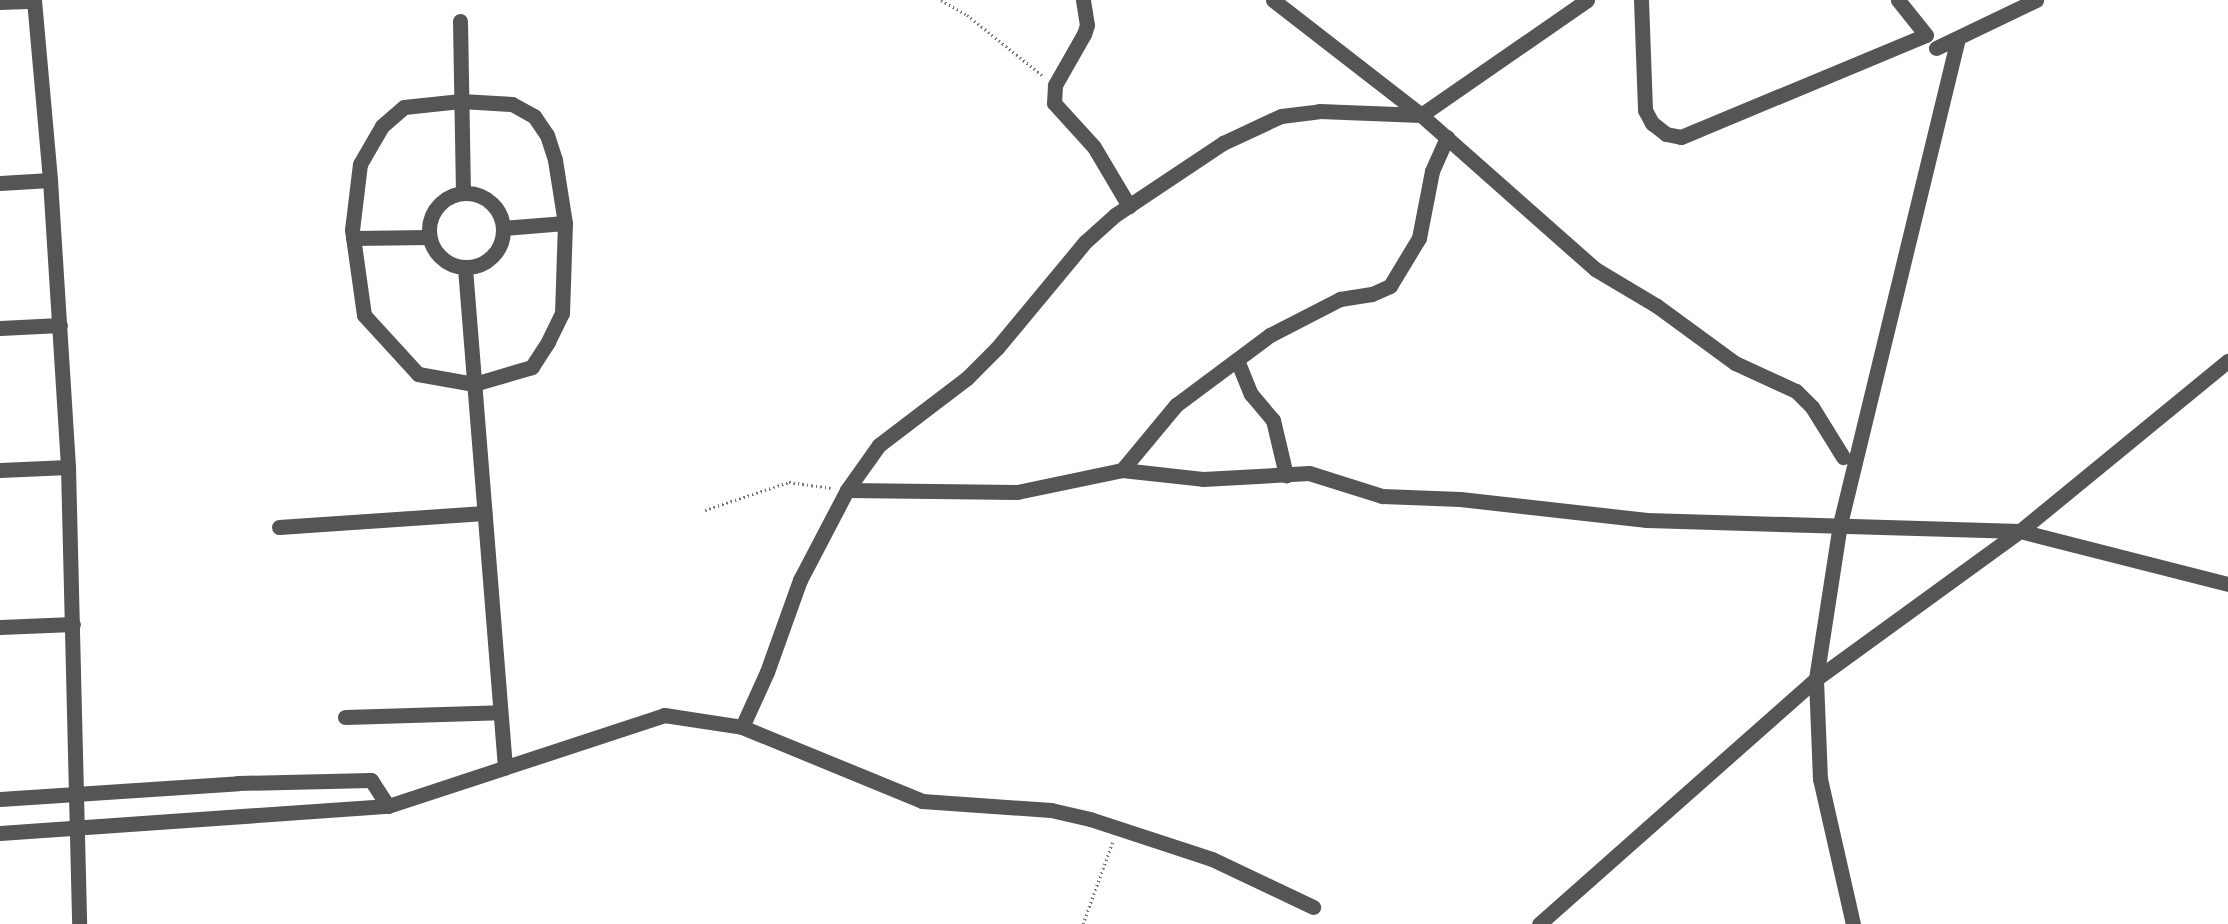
<!DOCTYPE html>
<html>
<head>
<meta charset="utf-8">
<style>
  body { margin:0 }
  #map { position:relative; width:2228px; height:924px; overflow:hidden; background:#fff; font-family:"Open Sans",sans-serif }
  div>[style] { position:absolute }
  .path>* { height:3px; margin-top:-1.5px; transform-origin:0; background:repeating-linear-gradient(90deg,#777 0 1.5px,transparent 0 4.5px) }
  .minor>* { height:15px; margin:-7.5px; padding:0 7.5px; transform-origin:7.5px; border-radius:7.5px; background:#555 }
  .minor>.ring { margin:-7.5px; padding:0; box-sizing:content-box; background:none; border:15px solid #555; border-radius:50% }
  span { translate:-50% -50%; white-space:nowrap; text-align:center; line-height:1.15; -webkit-text-stroke:5px #fff; paint-order:stroke }
</style>
</head>
<body>
<div id="map">
  <div class="path">
    <i style="left:941px;top:0;width:30px;rotate:30deg"></i>
    <i style="left:967px;top:15px;width:96px;rotate:38.7deg"></i>
    <i style="left:705px;top:510px;width:89px;rotate:-18.4deg"></i>
    <i style="left:789px;top:482px;width:42px;rotate:8.1deg"></i>
    <i style="left:1083px;top:924px;width:88px;rotate:-70.1deg"></i>
  </div>
  <div class="minor">
    <i style="left:34px;top:0;width:181px;rotate:84.9deg"></i>
    <i style="left:50px;top:180px;width:288px;rotate:86.4deg"></i>
    <i style="left:68px;top:467px;width:457px;rotate:88.6deg"></i>
    <i style="left:1083px;top:0;width:25px;rotate:81deg"></i>
    <i style="left:1087px;top:25px;width:9px;rotate:108deg"></i>
    <i style="left:1084px;top:34px;width:59px;rotate:119.6deg"></i>
    <i style="left:1055px;top:85px;width:18px;rotate:93deg"></i>
    <i style="left:1054px;top:103px;width:59px;rotate:47.7deg"></i>
    <i style="left:1094px;top:147px;width:69px;rotate:59.3deg"></i>
    <i style="left:1273px;top:0;width:187px;rotate:37.8deg"></i>
    <i style="left:1421px;top:115px;width:202px;rotate:-34.7deg"></i>
    <i style="left:1641px;top:0;width:110px;rotate:87.9deg"></i>
    <i style="left:1645px;top:110px;width:15px;rotate:62deg"></i>
    <i style="left:1652px;top:123px;width:18px;rotate:38deg"></i>
    <i style="left:1666px;top:134px;width:15px;rotate:11deg"></i>
    <i style="left:1681px;top:137px;width:265px;rotate:-22.6deg"></i>
    <i style="left:1926px;top:35px;width:45px;rotate:-128.7deg"></i>
    <i style="left:0;top:2px;width:34px;rotate:-2deg"></i>
    <i style="left:460px;top:21px;width:172px;rotate:89deg"></i>
    <i style="left:1936px;top:48px;width:111px;rotate:-25.6deg"></i>
    <i style="left:461px;top:101px;width:51px;rotate:3.4deg"></i>
    <i style="left:512px;top:104px;width:25px;rotate:29deg"></i>
    <i style="left:534px;top:116px;width:23px;rotate:56deg"></i>
    <i style="left:547px;top:135px;width:26px;rotate:72deg"></i>
    <i style="left:555px;top:160px;width:64px;rotate:81deg"></i>
    <i style="left:565px;top:223px;width:90px;rotate:91.9deg"></i>
    <i style="left:562px;top:313px;width:32px;rotate:116deg"></i>
    <i style="left:548px;top:342px;width:30px;rotate:123deg"></i>
    <i style="left:532px;top:367px;width:60px;rotate:163.7deg"></i>
    <i style="left:474px;top:384px;width:57px;rotate:-169.9deg"></i>
    <i style="left:418px;top:374px;width:80px;rotate:-132.5deg"></i>
    <i style="left:364px;top:315px;width:86px;rotate:-98deg"></i>
    <i style="left:352px;top:230px;width:66px;rotate:-83.1deg"></i>
    <i style="left:360px;top:164px;width:44px;rotate:-59.9deg"></i>
    <i style="left:382px;top:126px;width:29px;rotate:-41deg"></i>
    <i style="left:404px;top:107px;width:57px;rotate:-6deg"></i>
    <i style="left:0;top:183px;width:50px;rotate:-3.4deg"></i>
    <i class="ring" style="left:429px;top:193px;width:59px;height:59px"></i>
    <i style="left:503px;top:228px;width:62px;rotate:-4.6deg"></i>
    <i style="left:353px;top:238px;width:76px;rotate:-0.8deg"></i>
    <i style="left:465px;top:268px;width:501px;rotate:85.42deg"></i>
    <i style="left:0;top:328px;width:60px;rotate:-2.9deg"></i>
    <i style="left:1237px;top:360px;width:37px;rotate:68deg"></i>
    <i style="left:1251px;top:394px;width:34px;rotate:50deg"></i>
    <i style="left:1273px;top:420px;width:57px;rotate:76.7deg"></i>
    <i style="left:0;top:470px;width:68px;rotate:-2.5deg"></i>
    <i style="left:1122px;top:470px;width:85px;rotate:-50.3deg"></i>
    <i style="left:1176px;top:405px;width:117px;rotate:-36.7deg"></i>
    <i style="left:1270px;top:335px;width:79px;rotate:-27.2deg"></i>
    <i style="left:1340px;top:299px;width:32px;rotate:-9deg"></i>
    <i style="left:1372px;top:294px;width:20px;rotate:-24deg"></i>
    <i style="left:1390px;top:286px;width:56px;rotate:-58.9deg"></i>
    <i style="left:1419px;top:238px;width:68px;rotate:-79deg"></i>
    <i style="left:1432px;top:171px;width:37px;rotate:-66deg"></i>
    <i style="left:847px;top:490px;width:170px;rotate:0.7deg"></i>
    <i style="left:1017px;top:492px;width:107px;rotate:-11.8deg"></i>
    <i style="left:1122px;top:470px;width:81px;rotate:6.3deg"></i>
    <i style="left:1203px;top:479px;width:106px;rotate:-3.2deg"></i>
    <i style="left:1309px;top:473px;width:77px;rotate:17.5deg"></i>
    <i style="left:1382px;top:496px;width:78px;rotate:2.2deg"></i>
    <i style="left:1460px;top:499px;width:188px;rotate:6.4deg"></i>
    <i style="left:1647px;top:520px;width:373px;rotate:1.7deg"></i>
    <i style="left:2020px;top:531px;width:215px;rotate:14.3deg"></i>
    <i style="left:279px;top:527px;width:206px;rotate:-3.9deg"></i>
    <i style="left:0;top:627px;width:73px;rotate:-2.4deg"></i>
    <i style="left:345px;top:717px;width:155px;rotate:-1.8deg"></i>
    <i style="left:742px;top:727px;width:60px;rotate:-65.6deg"></i>
    <i style="left:767px;top:672px;width:98px;rotate:-70.3deg"></i>
    <i style="left:800px;top:580px;width:102px;rotate:-62.4deg"></i>
    <i style="left:847px;top:490px;width:55px;rotate:-54.6deg"></i>
    <i style="left:879px;top:445px;width:111px;rotate:-37.3deg"></i>
    <i style="left:967px;top:378px;width:42px;rotate:-45deg"></i>
    <i style="left:997px;top:348px;width:138px;rotate:-50.3deg"></i>
    <i style="left:1085px;top:242px;width:40px;rotate:-42deg"></i>
    <i style="left:1115px;top:215px;width:130px;rotate:-33.7deg"></i>
    <i style="left:1223px;top:143px;width:64px;rotate:-25deg"></i>
    <i style="left:1281px;top:116px;width:38px;rotate:-7deg"></i>
    <i style="left:1319px;top:111px;width:102px;rotate:2.2deg"></i>
    <i style="left:1421px;top:115px;width:232px;rotate:41.5deg"></i>
    <i style="left:1595px;top:269px;width:72px;rotate:30.8deg"></i>
    <i style="left:1657px;top:306px;width:97px;rotate:36.2deg"></i>
    <i style="left:1735px;top:363px;width:67px;rotate:24.7deg"></i>
    <i style="left:1796px;top:391px;width:23px;rotate:45deg"></i>
    <i style="left:1812px;top:407px;width:59px;rotate:58.2deg"></i>
    <i style="left:0;top:799px;width:239px;rotate:-3.8deg"></i>
    <i style="left:238px;top:783px;width:133px;rotate:-1.3deg"></i>
    <i style="left:371px;top:780px;width:31px;rotate:57deg"></i>
    <i style="left:0;top:833px;width:389px;rotate:-4deg"></i>
    <i style="left:388px;top:806px;width:291px;rotate:-18.2deg"></i>
    <i style="left:664px;top:715px;width:79px;rotate:8.7deg"></i>
    <i style="left:742px;top:727px;width:195px;rotate:22.3deg"></i>
    <i style="left:922px;top:801px;width:129px;rotate:4deg"></i>
    <i style="left:1051px;top:810px;width:40px;rotate:13deg"></i>
    <i style="left:1090px;top:819px;width:128px;rotate:18.2deg"></i>
    <i style="left:1212px;top:859px;width:112px;rotate:25.4deg"></i>
    <i style="left:1539px;top:924px;width:370px;rotate:-41.5deg"></i>
    <i style="left:1816px;top:679px;width:252px;rotate:-36deg"></i>
    <i style="left:2020px;top:531px;width:269px;rotate:-39.3deg"></i>
    <i style="left:1853px;top:924px;width:149px;rotate:-102.8deg"></i>
    <i style="left:1820px;top:779px;width:100px;rotate:-92.3deg"></i>
    <i style="left:1816px;top:679px;width:157px;rotate:-81.2deg"></i>
    <i style="left:1840px;top:524px;width:500px;rotate:-76.35deg"></i>
  </div>
</div>
</body>
</html>
